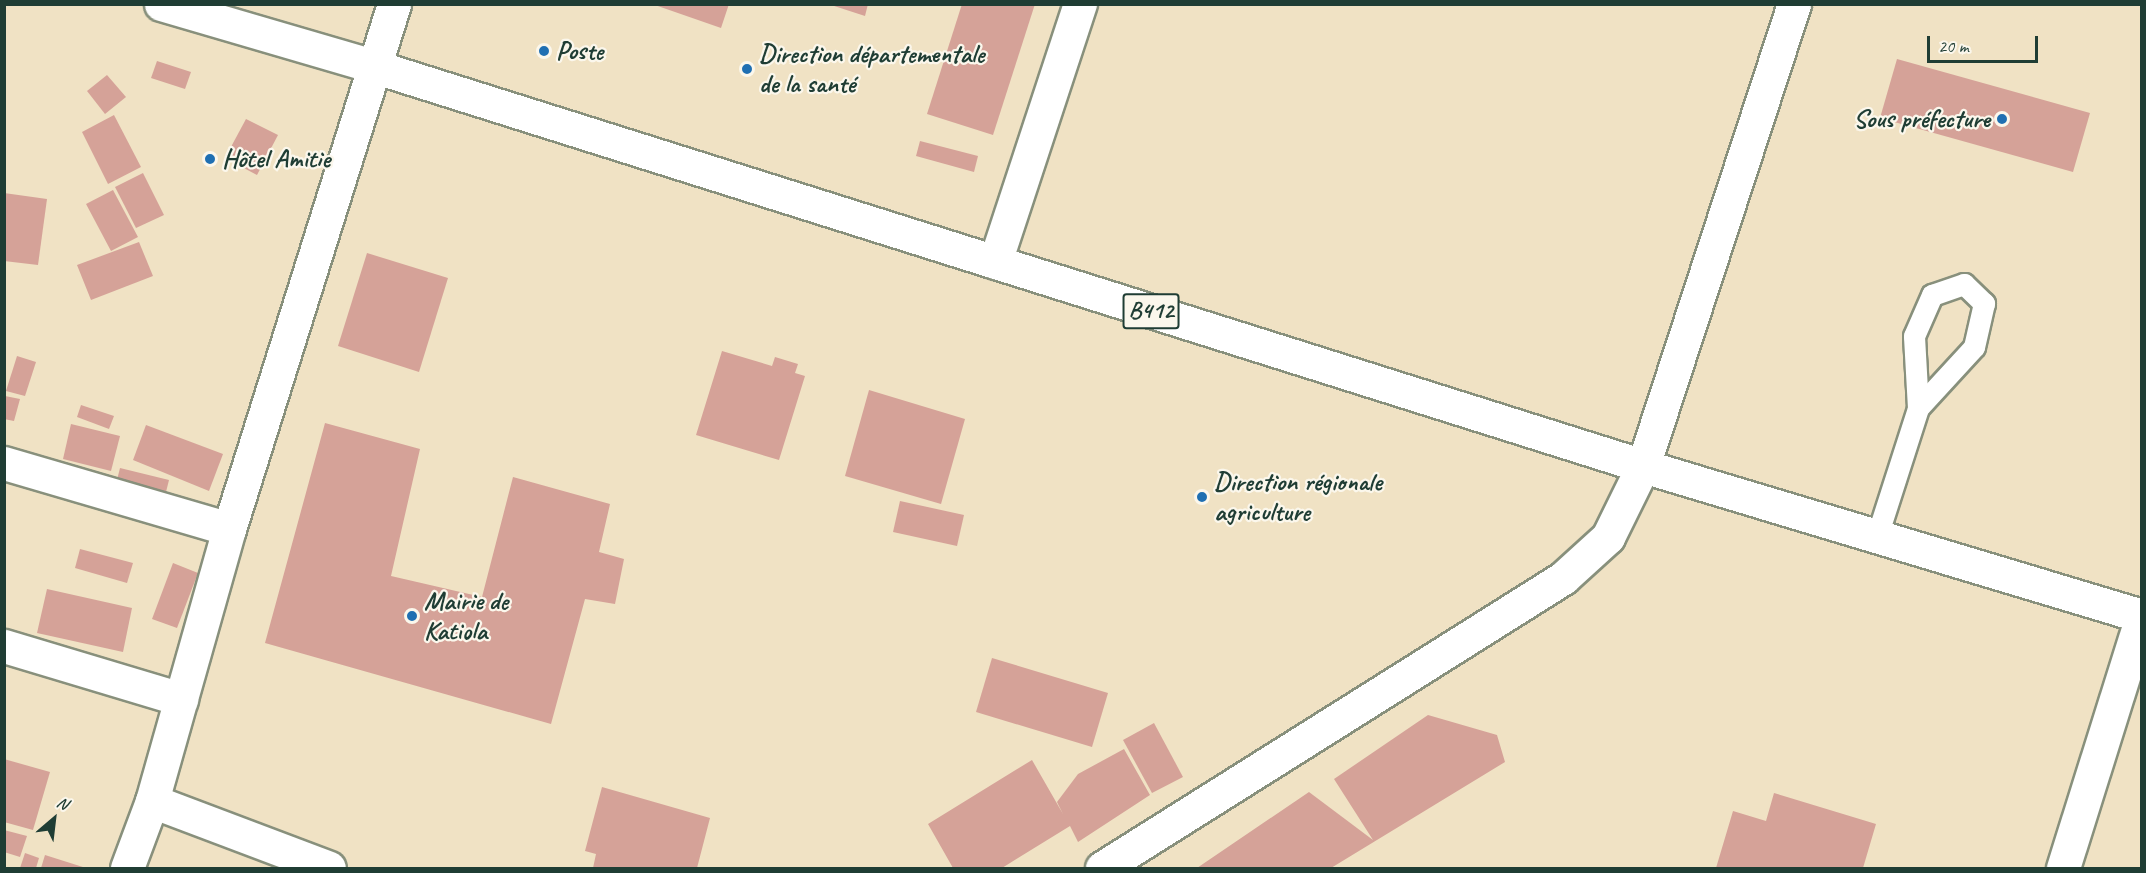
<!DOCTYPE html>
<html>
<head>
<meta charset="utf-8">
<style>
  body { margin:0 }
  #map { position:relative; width:2146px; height:873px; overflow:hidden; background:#f0e2c4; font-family:Caveat,sans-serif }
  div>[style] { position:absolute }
  .building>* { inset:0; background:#d5a298 }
  .roads { filter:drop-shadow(2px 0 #88907c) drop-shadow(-2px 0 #88907c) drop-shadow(0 2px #88907c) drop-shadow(0 -2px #88907c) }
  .lane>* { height:21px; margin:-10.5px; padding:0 10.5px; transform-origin:10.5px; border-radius:10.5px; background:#fff }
  .street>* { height:33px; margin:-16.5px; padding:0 16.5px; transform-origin:16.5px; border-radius:16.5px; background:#fff }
  .primary>* { height:33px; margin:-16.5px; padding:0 16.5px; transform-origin:16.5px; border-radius:16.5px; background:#fff }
  .dots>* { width:16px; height:16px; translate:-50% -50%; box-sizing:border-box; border:3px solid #fbf7ec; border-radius:50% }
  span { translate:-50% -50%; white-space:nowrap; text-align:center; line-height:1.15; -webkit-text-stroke:4.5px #fbf7ec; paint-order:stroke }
  .shield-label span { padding:2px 4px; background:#fbf7ec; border:2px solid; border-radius:4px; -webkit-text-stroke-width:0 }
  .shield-label { font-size:24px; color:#1f3d34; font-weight:700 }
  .poi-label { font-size:26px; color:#1f3d34; font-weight:700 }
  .left { translate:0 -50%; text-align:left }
  .right { translate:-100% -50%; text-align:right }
  .frame { position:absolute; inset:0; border:6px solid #1f3d34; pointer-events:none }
  .north { position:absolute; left:24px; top:789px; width:60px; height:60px; -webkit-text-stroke:4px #fbf7ec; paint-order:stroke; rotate:28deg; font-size:16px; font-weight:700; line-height:24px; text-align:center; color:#1f3d34 }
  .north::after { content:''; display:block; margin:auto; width:21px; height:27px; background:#1f3d34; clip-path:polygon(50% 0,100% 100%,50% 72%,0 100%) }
  .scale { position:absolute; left:1927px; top:36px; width:111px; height:27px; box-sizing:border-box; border:3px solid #1f3d34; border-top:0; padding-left:8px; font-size:18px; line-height:21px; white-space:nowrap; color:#1f3d34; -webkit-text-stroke:4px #fbf7ec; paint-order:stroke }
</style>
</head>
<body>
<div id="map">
  <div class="building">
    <i style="clip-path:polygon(652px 4px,729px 4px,721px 28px)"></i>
    <i style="clip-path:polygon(828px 4px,868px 4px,865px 16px)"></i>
    <i style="clip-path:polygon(962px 4px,1035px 4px,993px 135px,927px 114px)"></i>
    <i style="clip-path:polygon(1897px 59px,2090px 113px,2073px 172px,1880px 118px)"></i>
    <i style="clip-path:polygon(157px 61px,191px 72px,185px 89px,151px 78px)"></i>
    <i style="clip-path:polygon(107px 75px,126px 97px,105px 114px,87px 91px)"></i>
    <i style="clip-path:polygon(114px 115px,141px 167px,108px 184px,82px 132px)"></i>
    <i style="clip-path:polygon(246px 119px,278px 135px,257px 175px,225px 158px)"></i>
    <i style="clip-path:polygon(920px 141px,978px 156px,974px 172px,916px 156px)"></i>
    <i style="clip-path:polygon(143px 173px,164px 215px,136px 228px,115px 187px)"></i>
    <i style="clip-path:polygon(113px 190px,138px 237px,111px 251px,86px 204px)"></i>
    <i style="clip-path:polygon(4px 193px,47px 199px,38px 265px,4px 261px)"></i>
    <i style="clip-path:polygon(139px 242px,153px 276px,91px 300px,77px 265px)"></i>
    <i style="clip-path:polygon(367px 253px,448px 278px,419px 372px,338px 346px)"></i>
    <i style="clip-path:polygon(722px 351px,772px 366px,775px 357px,798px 364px,795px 373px,805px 376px,779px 460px,696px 435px)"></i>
    <i style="clip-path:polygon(17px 356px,36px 362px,25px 396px,6px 391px)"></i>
    <i style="clip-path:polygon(869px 390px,965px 419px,941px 504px,845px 476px)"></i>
    <i style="clip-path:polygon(5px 396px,20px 399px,14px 421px,4px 419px)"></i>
    <i style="clip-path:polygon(81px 405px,114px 416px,109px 429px,77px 417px)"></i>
    <i style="clip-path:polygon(325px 423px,420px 449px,391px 576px,482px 597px,513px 477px,610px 504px,599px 552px,624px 559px,615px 604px,585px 599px,551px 724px,265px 643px)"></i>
    <i style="clip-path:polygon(71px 424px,120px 436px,111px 471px,63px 459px)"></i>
    <i style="clip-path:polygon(146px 425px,223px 454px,209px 491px,133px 460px)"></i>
    <i style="clip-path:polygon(120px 468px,169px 480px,164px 500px,115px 488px)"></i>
    <i style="clip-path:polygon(900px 501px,964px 515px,957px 546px,893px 532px)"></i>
    <i style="clip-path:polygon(80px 549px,133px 563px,127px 583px,75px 568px)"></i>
    <i style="clip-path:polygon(173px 563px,198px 573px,177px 628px,152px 619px)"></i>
    <i style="clip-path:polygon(47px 589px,132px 608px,123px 652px,37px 633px)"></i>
    <i style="clip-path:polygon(992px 658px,1108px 693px,1092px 747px,976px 712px)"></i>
    <i style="clip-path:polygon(1428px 715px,1497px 735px,1505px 762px,1331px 868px,1197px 868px,1309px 792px,1373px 840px,1334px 779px)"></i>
    <i style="clip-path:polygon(1154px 723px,1183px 777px,1152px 793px,1123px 740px)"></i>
    <i style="clip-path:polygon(1124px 749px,1150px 795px,1078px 842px,1070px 826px,1002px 868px,953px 868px,928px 824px,1032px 760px,1063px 814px,1057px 802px,1078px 774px)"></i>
    <i style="clip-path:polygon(4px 759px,50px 772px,33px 830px,4px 822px)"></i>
    <i style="clip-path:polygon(602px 787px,710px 818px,697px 868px,593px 868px,596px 854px,585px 851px)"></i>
    <i style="clip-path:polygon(1774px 793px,1876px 824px,1863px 868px,1716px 868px,1733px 811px,1766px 821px)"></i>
    <i style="clip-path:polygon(4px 830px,27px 836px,20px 857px,4px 852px)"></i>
    <i style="clip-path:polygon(25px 853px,39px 858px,36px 868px,20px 868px)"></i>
    <i style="clip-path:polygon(45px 855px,86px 868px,41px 868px)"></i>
  </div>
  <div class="roads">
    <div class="lane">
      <i style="left:1877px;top:536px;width:134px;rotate:-72.2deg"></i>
      <i style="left:1918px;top:408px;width:72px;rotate:-93.2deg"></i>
      <i style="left:1914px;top:336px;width:45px;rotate:-66.3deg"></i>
      <i style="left:1932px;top:295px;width:34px;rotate:-19deg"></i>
      <i style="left:1964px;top:284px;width:28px;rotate:44deg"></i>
      <i style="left:1984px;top:303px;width:45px;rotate:102.8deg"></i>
      <i style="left:1974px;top:347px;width:83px;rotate:132.6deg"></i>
    </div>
    <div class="street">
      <i style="left:995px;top:262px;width:272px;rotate:-71.8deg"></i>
      <i style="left:4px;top:463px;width:234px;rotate:16.3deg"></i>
      <i style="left:4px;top:646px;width:185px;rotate:16.7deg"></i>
      <i style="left:152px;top:801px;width:189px;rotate:20.7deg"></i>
      <i style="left:127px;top:868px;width:72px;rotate:-69.5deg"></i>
      <i style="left:152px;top:801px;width:283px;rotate:-74.2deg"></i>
      <i style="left:229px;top:529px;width:550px;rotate:-72.55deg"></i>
      <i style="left:1102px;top:868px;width:545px;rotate:-32.17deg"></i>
      <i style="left:1563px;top:578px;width:61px;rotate:-42.3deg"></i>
      <i style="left:1608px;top:537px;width:79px;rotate:-63.8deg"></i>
      <i style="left:1643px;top:466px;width:486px;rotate:-71.9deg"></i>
      <i style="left:2063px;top:868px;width:264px;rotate:-72.6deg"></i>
    </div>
    <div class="primary">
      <i style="left:161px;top:4px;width:221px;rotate:16.3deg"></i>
      <i style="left:373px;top:66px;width:1332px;rotate:17.48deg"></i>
      <i style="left:1643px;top:466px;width:521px;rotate:16.73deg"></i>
    </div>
  </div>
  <div class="dots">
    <i style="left:544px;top:51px;background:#1f6fb2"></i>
    <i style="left:747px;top:69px;background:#1f6fb2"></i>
    <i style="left:2002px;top:119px;background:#1f6fb2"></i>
    <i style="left:210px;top:159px;background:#1f6fb2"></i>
    <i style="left:1202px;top:497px;background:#1f6fb2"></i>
    <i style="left:412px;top:616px;background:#1f6fb2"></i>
  </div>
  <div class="shield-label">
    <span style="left:1151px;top:311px">B412</span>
  </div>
  <div class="poi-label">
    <span class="left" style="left:556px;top:51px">Poste</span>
    <span class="left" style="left:759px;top:69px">Direction départementale<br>de la santé</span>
    <span class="right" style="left:1990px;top:119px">Sous préfecture</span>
    <span class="left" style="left:222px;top:159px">Hôtel Amitie</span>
    <span class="left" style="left:1214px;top:497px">Direction régionale<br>agriculture</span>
    <span class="left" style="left:424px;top:616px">Mairie de<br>Katiola</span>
  </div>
  <div class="frame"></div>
  <div class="north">N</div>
  <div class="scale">20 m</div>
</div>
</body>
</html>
